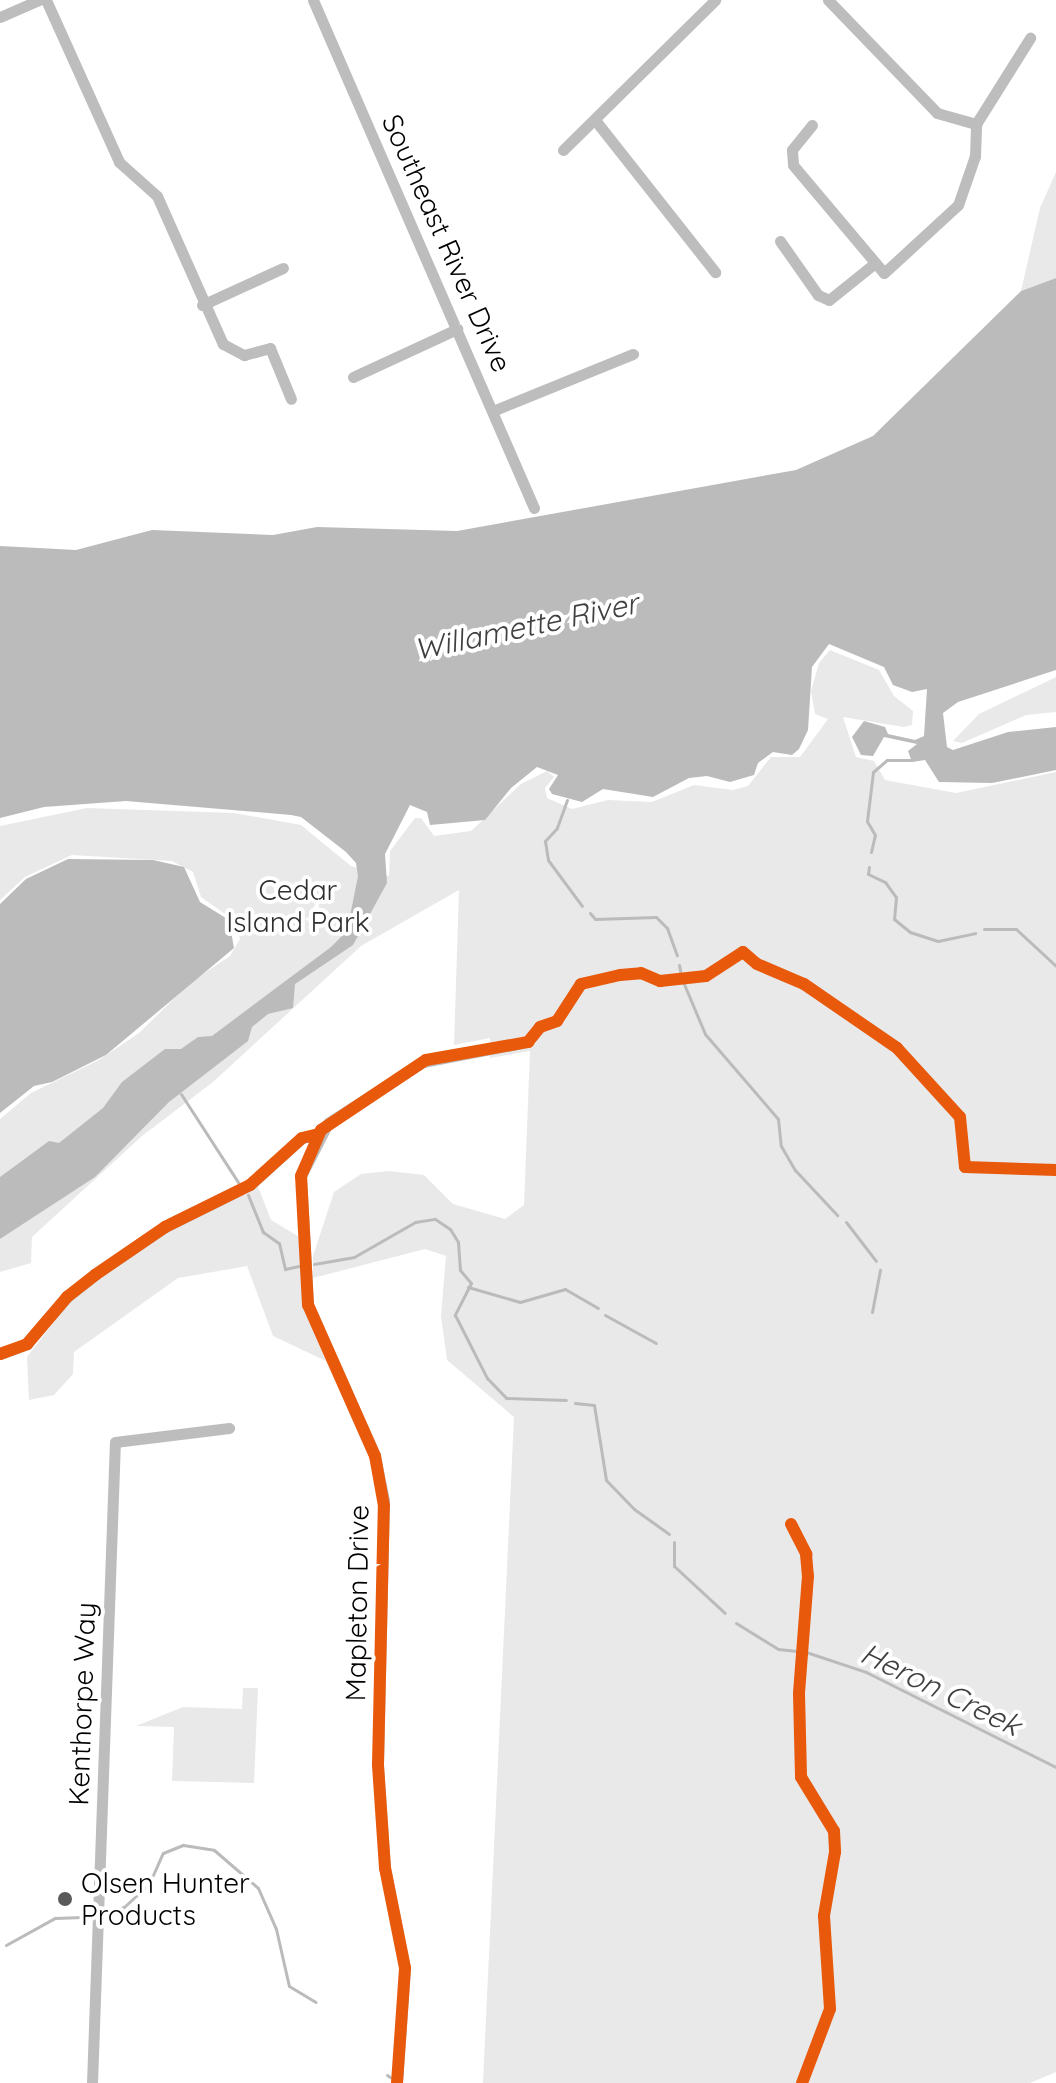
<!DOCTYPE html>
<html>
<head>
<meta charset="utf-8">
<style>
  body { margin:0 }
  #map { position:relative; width:1056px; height:2083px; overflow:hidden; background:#fff; font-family:Quicksand,sans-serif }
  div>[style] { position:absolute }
  .green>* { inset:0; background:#e9e9e9 }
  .water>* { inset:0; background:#bbb }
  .stream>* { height:3px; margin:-1.5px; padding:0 1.5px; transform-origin:1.5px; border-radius:1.5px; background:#bbb }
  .minor>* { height:11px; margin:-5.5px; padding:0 5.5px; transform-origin:5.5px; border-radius:5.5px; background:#bdbdbd }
  .cycleway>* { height:12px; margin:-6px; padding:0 6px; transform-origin:6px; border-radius:6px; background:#e8590c }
  .dots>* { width:22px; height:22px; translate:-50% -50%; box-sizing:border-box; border:4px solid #fff; border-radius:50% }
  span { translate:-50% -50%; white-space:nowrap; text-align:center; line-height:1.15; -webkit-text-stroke:8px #fff; paint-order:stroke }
  .street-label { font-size:28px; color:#000 }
  .park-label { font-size:28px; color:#2e2e2e }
  .poi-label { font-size:28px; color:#000 }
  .left { translate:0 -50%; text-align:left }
  .water-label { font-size:30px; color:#3f3f3f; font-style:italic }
</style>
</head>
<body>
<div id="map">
  <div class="green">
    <i style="clip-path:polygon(1056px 172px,1056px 278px,1021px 291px,1040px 208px)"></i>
    <i style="clip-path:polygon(830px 650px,879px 670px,894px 696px,913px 711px,912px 725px,904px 727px,843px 717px,856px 757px,874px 761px,885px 780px,956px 793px,1056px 772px,1056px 2072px,1030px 2083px,483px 2083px,514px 1417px,447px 1360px,441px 1316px,446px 1256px,425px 1249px,313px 1278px,313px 1256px,334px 1192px,361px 1174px,389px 1171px,424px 1175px,453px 1204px,505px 1219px,524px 1205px,530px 1051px,490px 1058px,490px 1038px,454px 1045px,459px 890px,361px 946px,213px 1082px,142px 1136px,32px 1237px,31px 1263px,0 1272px,0 1119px,31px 1093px,99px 1060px,139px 1033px,191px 982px,230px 956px,240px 939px,235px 921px,201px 897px,193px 872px,172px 861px,72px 855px,25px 877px,0 900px,0 826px,87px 808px,234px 813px,301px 825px,351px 866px,389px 876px,390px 851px,415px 818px,421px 818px,434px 836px,471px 831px,521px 784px,547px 771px,554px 777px,545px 788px,547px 798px,572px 809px,608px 800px,652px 802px,694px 785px,733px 790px,748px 786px,771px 757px,800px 757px,828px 719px,815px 714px,811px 691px,819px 663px)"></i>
    <i style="clip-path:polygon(1056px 677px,1056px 712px,1026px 715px,962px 743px,953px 741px,979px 714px)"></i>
    <i style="clip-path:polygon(257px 1184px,271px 1220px,301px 1238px,305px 1312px,326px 1361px,273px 1336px,247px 1266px,178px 1278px,74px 1352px,73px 1374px,54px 1395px,29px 1400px,27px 1357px,71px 1300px,171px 1230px)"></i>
    <i style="clip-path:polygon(243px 1688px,258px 1688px,254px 1783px,172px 1781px,174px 1727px,136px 1726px,183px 1707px,242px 1709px)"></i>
  </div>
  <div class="water">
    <i style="clip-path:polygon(1056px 278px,1056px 670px,958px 702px,943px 713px,947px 747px,953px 750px,1008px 732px,1056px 727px,1056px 770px,992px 783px,939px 782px,925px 760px,912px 762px,908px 751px,917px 744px,884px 737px,873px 756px,861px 755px,852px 737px,864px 721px,885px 727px,888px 734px,915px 740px,924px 736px,927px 689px,912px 692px,893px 685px,884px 667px,829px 644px,812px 667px,808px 730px,799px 749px,792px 755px,773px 752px,758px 763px,754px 775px,730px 782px,707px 776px,689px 778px,653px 797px,603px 789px,582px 802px,552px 794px,549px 789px,558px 775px,537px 767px,511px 788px,485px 820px,430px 825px,427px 812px,410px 805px,385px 854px,387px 883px,353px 945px,295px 984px,293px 1008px,268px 1014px,252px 1027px,248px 1041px,169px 1102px,95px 1177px,0 1239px,0 1177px,49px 1141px,59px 1143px,74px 1131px,103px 1108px,122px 1082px,165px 1049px,181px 1049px,198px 1037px,212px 1036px,331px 947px,347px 931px,358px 876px,356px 863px,346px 852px,301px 817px,291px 815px,126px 801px,44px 807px,0 818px,0 546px,76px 550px,152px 530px,273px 535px,317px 527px,457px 531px,796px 470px,873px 436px,1021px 291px)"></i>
    <i style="clip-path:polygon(68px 859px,153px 860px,184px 867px,200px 902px,229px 920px,234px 948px,106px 1055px,52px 1082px,34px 1086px,0 1113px,0 904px,26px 879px)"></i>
  </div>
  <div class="stream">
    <i style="left:567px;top:800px;width:30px;rotate:110deg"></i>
    <i style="left:557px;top:828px;width:18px;rotate:133deg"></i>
    <i style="left:545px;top:841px;width:19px;rotate:81deg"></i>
    <i style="left:548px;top:860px;width:57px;rotate:53.5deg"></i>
    <i style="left:871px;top:852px;width:17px;rotate:-77deg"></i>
    <i style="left:875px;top:835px;width:16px;rotate:-120deg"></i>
    <i style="left:867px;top:821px;width:49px;rotate:-83deg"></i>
    <i style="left:873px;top:772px;width:18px;rotate:-41deg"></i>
    <i style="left:887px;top:760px;width:24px"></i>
    <i style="left:869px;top:867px;width:7px;rotate:98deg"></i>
    <i style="left:868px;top:874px;width:19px;rotate:25deg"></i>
    <i style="left:885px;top:882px;width:19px;rotate:54deg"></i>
    <i style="left:896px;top:897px;width:22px;rotate:95deg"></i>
    <i style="left:894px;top:919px;width:21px;rotate:39deg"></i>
    <i style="left:910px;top:932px;width:29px;rotate:18deg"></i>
    <i style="left:938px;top:941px;width:38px;rotate:-12deg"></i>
    <i style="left:590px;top:913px;width:8px;rotate:50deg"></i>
    <i style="left:595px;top:919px;width:61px;rotate:-1.9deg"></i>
    <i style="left:656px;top:917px;width:16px;rotate:45deg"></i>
    <i style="left:667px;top:928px;width:29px;rotate:70deg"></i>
    <i style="left:984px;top:929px;width:32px"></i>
    <i style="left:1016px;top:929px;width:54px;rotate:42.8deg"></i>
    <i style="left:679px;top:965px;width:10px;rotate:79deg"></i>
    <i style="left:684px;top:984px;width:54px;rotate:67.2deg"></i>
    <i style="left:705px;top:1034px;width:112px;rotate:49.3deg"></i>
    <i style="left:778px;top:1119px;width:27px;rotate:84deg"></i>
    <i style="left:781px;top:1146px;width:28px;rotate:60deg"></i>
    <i style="left:795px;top:1170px;width:62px;rotate:47deg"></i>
    <i style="left:181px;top:1094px;width:105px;rotate:57.1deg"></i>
    <i style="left:248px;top:1195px;width:40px;rotate:68deg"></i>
    <i style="left:263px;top:1232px;width:19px;rotate:35deg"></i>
    <i style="left:279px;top:1243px;width:27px;rotate:77deg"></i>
    <i style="left:285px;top:1269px;width:14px;rotate:-12deg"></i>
    <i style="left:846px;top:1222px;width:49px;rotate:52.4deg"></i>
    <i style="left:314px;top:1264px;width:41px;rotate:-9.9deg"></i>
    <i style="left:354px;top:1257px;width:70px;rotate:-29.8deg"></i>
    <i style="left:415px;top:1222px;width:20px;rotate:-9deg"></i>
    <i style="left:435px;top:1219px;width:18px;rotate:34deg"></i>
    <i style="left:450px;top:1229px;width:15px;rotate:58deg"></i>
    <i style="left:458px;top:1242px;width:28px;rotate:86deg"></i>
    <i style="left:460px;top:1270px;width:17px;rotate:50deg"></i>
    <i style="left:471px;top:1283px;width:36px;rotate:117deg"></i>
    <i style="left:455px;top:1315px;width:71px;rotate:63.1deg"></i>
    <i style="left:487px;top:1378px;width:28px;rotate:46deg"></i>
    <i style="left:506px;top:1398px;width:60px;rotate:1.9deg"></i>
    <i style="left:468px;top:1287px;width:54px;rotate:16.1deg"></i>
    <i style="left:520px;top:1302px;width:47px;rotate:-16.1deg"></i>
    <i style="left:565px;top:1289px;width:38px;rotate:30deg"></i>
    <i style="left:872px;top:1312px;width:43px;rotate:-79.2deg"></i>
    <i style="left:605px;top:1315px;width:58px;rotate:28.8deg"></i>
    <i style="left:575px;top:1403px;width:19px;rotate:6deg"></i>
    <i style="left:594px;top:1405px;width:76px;rotate:80.9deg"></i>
    <i style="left:606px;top:1480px;width:40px;rotate:46deg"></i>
    <i style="left:634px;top:1509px;width:43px;rotate:35.5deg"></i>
    <i style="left:674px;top:1542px;width:24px;rotate:90deg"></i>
    <i style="left:674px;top:1566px;width:69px;rotate:42.7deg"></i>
    <i style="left:736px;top:1623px;width:49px;rotate:31.8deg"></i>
    <i style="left:778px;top:1649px;width:19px;rotate:6deg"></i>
    <i style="left:806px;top:1652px;width:63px;rotate:18.4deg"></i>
    <i style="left:866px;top:1672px;width:212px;rotate:26.6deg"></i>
    <i style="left:104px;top:1915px;width:22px;rotate:-22deg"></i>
    <i style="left:124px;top:1907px;width:34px;rotate:-43deg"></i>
    <i style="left:149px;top:1884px;width:34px;rotate:-66deg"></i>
    <i style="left:163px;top:1853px;width:22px;rotate:-22deg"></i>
    <i style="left:183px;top:1845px;width:31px;rotate:9deg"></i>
    <i style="left:214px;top:1850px;width:58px;rotate:40.8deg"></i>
    <i style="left:258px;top:1888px;width:45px;rotate:66.3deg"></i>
    <i style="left:276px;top:1929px;width:58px;rotate:77.2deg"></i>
    <i style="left:289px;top:1986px;width:31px;rotate:31deg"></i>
    <i style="left:6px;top:1945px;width:56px;rotate:-28.9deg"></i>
    <i style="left:55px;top:1918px;width:35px;rotate:-2deg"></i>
    <i style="left:387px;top:2075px;width:4px;rotate:34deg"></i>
  </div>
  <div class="minor">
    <i style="left:46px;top:0;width:178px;rotate:65.7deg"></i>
    <i style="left:119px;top:162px;width:51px;rotate:41.8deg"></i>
    <i style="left:157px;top:196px;width:162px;rotate:66deg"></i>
    <i style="left:223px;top:344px;width:24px;rotate:28deg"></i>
    <i style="left:244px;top:355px;width:27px;rotate:-15deg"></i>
    <i style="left:270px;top:348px;width:55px;rotate:67.6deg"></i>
    <i style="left:313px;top:0;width:554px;rotate:66.49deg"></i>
    <i style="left:828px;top:0;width:157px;rotate:46deg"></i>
    <i style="left:937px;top:113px;width:41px;rotate:15.8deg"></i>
    <i style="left:0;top:17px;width:43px;rotate:-23.6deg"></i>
    <i style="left:595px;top:120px;width:194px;rotate:51.7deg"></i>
    <i style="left:812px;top:125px;width:32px;rotate:129deg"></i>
    <i style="left:792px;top:150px;width:15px;rotate:86deg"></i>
    <i style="left:793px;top:165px;width:141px;rotate:49.9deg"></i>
    <i style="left:884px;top:273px;width:100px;rotate:-42.6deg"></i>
    <i style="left:958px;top:205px;width:52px;rotate:-70.9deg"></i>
    <i style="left:975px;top:156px;width:32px;rotate:-88deg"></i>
    <i style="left:976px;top:124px;width:102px;rotate:-57.9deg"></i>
    <i style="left:563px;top:150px;width:214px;rotate:-44.6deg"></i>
    <i style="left:780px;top:241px;width:66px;rotate:54.9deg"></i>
    <i style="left:818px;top:295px;width:12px;rotate:24deg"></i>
    <i style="left:829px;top:300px;width:59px;rotate:-38.8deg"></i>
    <i style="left:202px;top:305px;width:89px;rotate:-24.6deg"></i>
    <i style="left:353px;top:377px;width:115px;rotate:-24.8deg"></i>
    <i style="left:495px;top:410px;width:149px;rotate:-22.1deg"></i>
    <i style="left:0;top:1354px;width:29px;rotate:-20deg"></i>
    <i style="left:27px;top:1344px;width:62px;rotate:-49.6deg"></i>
    <i style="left:67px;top:1297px;width:36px;rotate:-38deg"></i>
    <i style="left:95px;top:1275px;width:85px;rotate:-34.4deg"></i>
    <i style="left:165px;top:1227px;width:95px;rotate:-26.3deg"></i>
    <i style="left:250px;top:1185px;width:70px;rotate:-42.1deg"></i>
    <i style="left:302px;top:1138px;width:17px;rotate:-13deg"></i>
    <i style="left:92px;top:2083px;width:641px;rotate:-87.95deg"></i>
    <i style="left:115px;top:1442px;width:115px;rotate:-7deg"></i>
    <i style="left:397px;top:2083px;width:115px;rotate:-86deg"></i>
    <i style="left:405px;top:1968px;width:102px;rotate:-101.3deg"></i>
    <i style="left:385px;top:1868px;width:104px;rotate:-93.9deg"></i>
    <i style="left:378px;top:1764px;width:264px;rotate:-88.7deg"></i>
    <i style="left:384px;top:1500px;width:45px;rotate:-101.6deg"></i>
    <i style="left:375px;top:1456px;width:165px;rotate:-113.9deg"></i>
    <i style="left:308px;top:1305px;width:129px;rotate:-93.1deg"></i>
    <i style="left:301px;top:1176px;width:59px;rotate:-63deg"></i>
    <i style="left:328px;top:1123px;width:113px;rotate:-32.7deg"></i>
    <i style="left:423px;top:1062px;width:107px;rotate:-10.8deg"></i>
  </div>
  <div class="cycleway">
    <i style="left:0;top:1354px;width:29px;rotate:-20deg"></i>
    <i style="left:27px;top:1344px;width:62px;rotate:-49.6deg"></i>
    <i style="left:67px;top:1297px;width:36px;rotate:-38deg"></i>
    <i style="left:95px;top:1275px;width:85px;rotate:-34.4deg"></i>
    <i style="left:165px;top:1227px;width:95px;rotate:-26.3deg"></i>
    <i style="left:250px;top:1185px;width:70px;rotate:-42.1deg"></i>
    <i style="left:302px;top:1138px;width:17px;rotate:-13deg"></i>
    <i style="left:791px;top:1524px;width:34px;rotate:63deg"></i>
    <i style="left:806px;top:1554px;width:22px;rotate:85deg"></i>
    <i style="left:808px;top:1576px;width:118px;rotate:94.4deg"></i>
    <i style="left:799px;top:1694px;width:83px;rotate:88.6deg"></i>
    <i style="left:801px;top:1777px;width:63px;rotate:58.6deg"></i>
    <i style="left:834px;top:1831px;width:21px;rotate:87deg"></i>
    <i style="left:835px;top:1852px;width:65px;rotate:99.8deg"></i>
    <i style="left:824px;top:1916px;width:93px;rotate:86.3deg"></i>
    <i style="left:830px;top:2009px;width:79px;rotate:110.7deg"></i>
    <i style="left:397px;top:2083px;width:115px;rotate:-86deg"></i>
    <i style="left:405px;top:1968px;width:102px;rotate:-101.3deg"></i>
    <i style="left:385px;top:1868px;width:104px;rotate:-93.9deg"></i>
    <i style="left:378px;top:1764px;width:258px;rotate:-88.7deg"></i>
    <i style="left:384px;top:1506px;width:51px;rotate:-100.2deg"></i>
    <i style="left:375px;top:1456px;width:165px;rotate:-113.9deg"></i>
    <i style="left:308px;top:1305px;width:129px;rotate:-93.1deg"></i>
    <i style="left:301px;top:1176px;width:50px;rotate:-66.5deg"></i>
    <i style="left:321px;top:1130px;width:126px;rotate:-33.7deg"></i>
    <i style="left:426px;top:1060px;width:104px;rotate:-10deg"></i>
    <i style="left:528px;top:1042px;width:19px;rotate:-51deg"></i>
    <i style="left:540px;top:1027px;width:18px;rotate:-19deg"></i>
    <i style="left:557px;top:1021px;width:44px;rotate:-57deg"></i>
    <i style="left:581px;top:984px;width:40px;rotate:-13deg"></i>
    <i style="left:620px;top:975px;width:21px;rotate:-5deg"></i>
    <i style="left:641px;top:973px;width:21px;rotate:23deg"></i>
    <i style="left:660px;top:981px;width:46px;rotate:-6.2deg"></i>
    <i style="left:706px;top:976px;width:44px;rotate:-33deg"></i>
    <i style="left:743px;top:952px;width:18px;rotate:41deg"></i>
    <i style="left:757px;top:964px;width:51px;rotate:23.1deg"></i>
    <i style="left:804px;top:984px;width:113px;rotate:34.5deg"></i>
    <i style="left:897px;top:1048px;width:93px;rotate:47.6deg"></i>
    <i style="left:960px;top:1117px;width:50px;rotate:84.3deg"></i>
    <i style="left:965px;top:1167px;width:91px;rotate:1.9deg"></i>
  </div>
  <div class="dots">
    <i style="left:65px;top:1899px;background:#595959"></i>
  </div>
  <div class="street-label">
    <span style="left:447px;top:243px;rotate:66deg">Southeast River Drive</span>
    <span style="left:357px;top:1603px;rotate:-89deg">Mapleton Drive</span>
    <span style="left:82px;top:1704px;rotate:-88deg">Kenthorpe Way</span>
  </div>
  <div class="park-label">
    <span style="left:298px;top:906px">Cedar<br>Island Park</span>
  </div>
  <div class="poi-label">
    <span class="left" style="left:81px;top:1899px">Olsen Hunter<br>Products</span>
  </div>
  <div class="water-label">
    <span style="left:526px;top:626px;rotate:-12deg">Willamette River</span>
    <span style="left:941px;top:1689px;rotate:26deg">Heron Creek</span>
  </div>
</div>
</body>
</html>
